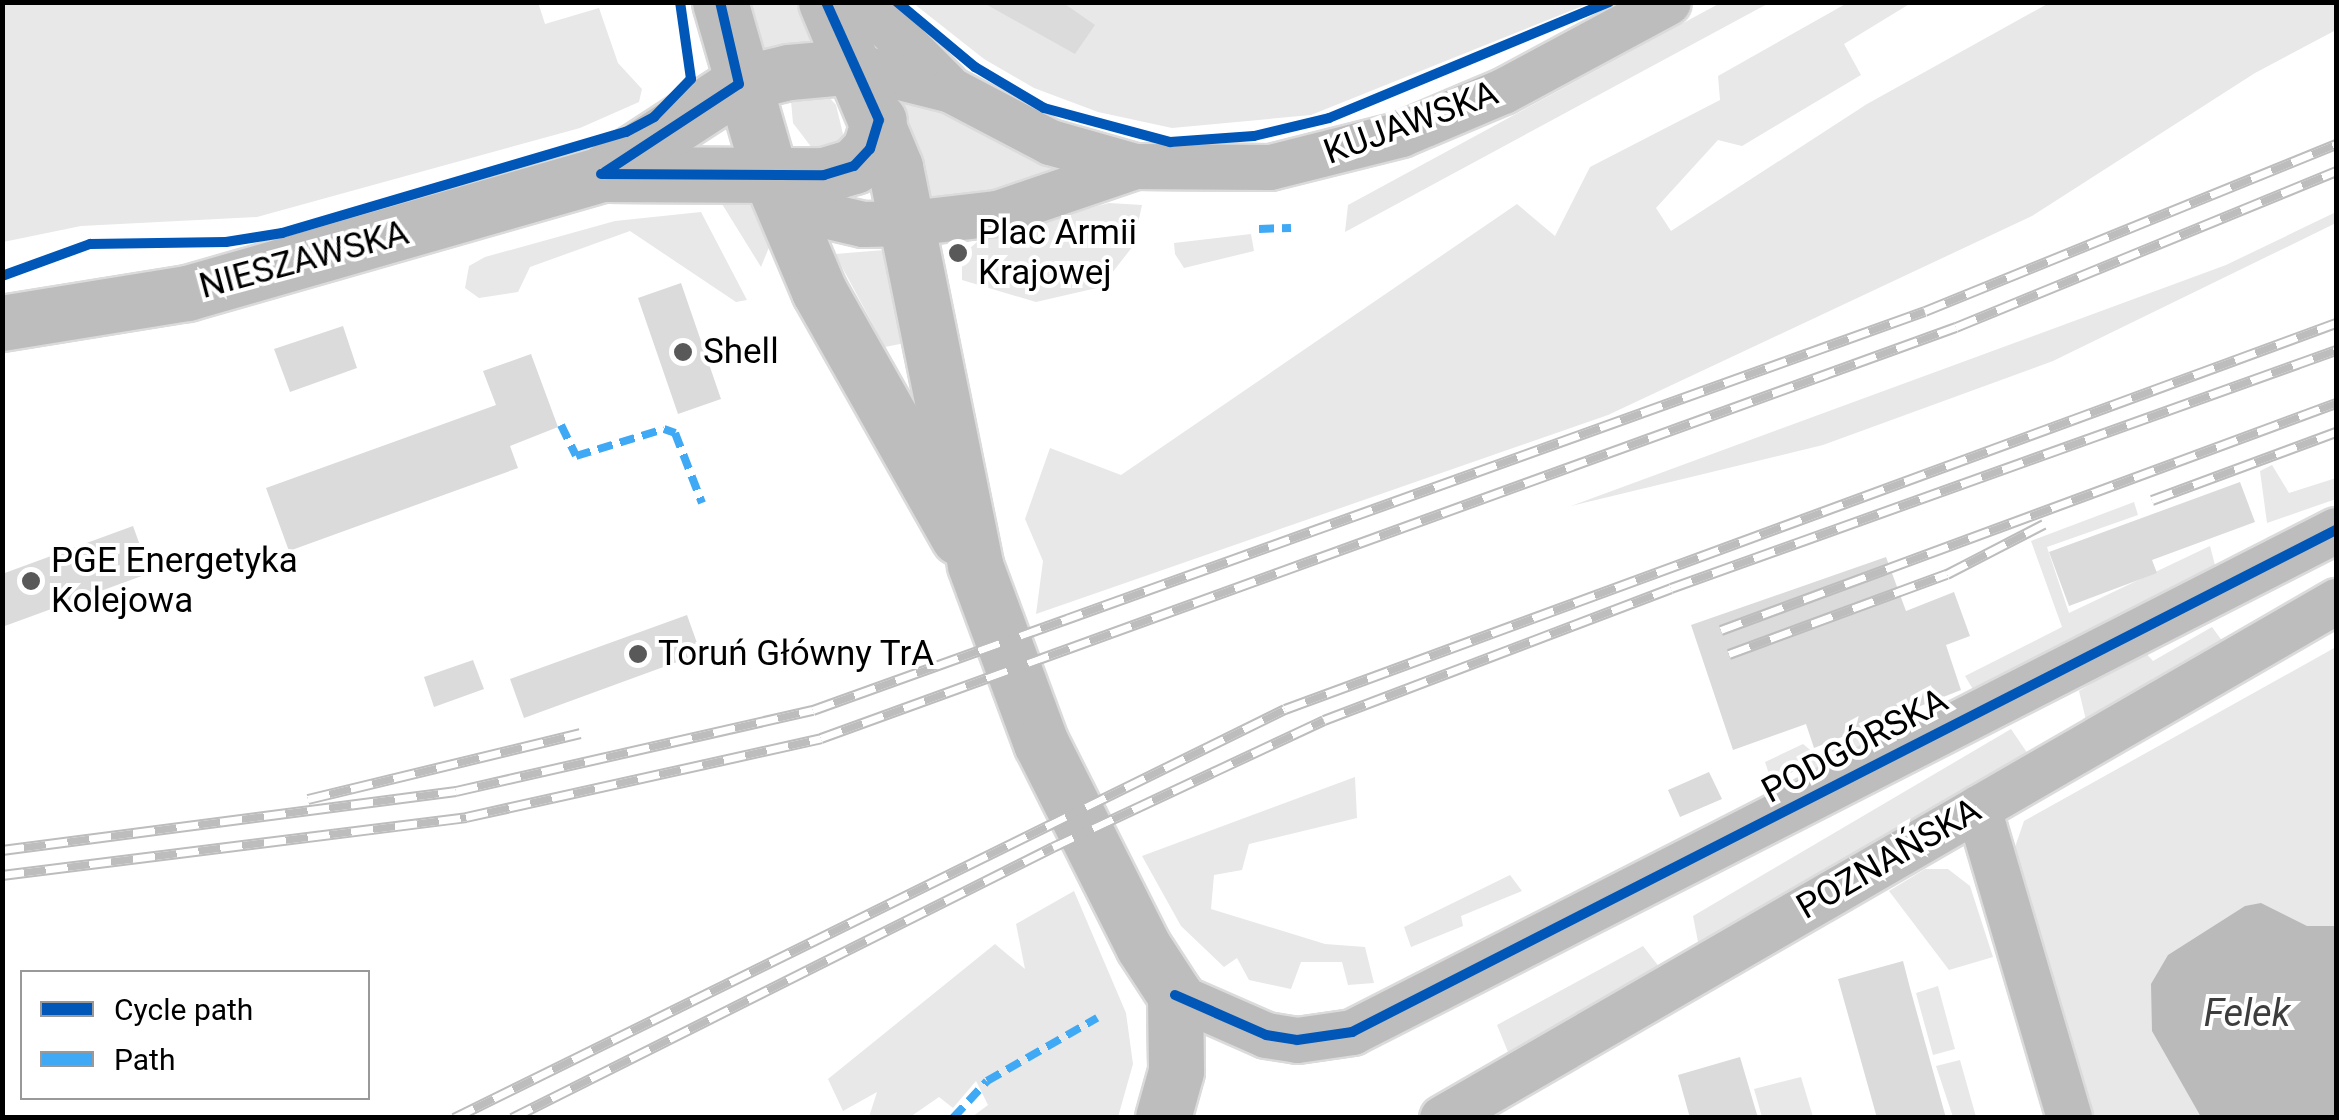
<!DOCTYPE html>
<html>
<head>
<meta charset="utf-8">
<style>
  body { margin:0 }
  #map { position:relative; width:2339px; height:1120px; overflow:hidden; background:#fff; font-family:Roboto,sans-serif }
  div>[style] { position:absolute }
  .green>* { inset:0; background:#e8e8e8 }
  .water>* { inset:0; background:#bababa }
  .building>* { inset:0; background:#dbdbdb }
  .roads { filter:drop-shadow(2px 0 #dbdbdb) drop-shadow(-2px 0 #dbdbdb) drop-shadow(0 2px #dbdbdb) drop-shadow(0 -2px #dbdbdb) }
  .minor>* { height:45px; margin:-22.5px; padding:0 22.5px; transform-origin:22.5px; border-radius:22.5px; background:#bdbdbd }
  .major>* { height:55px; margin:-27.5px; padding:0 27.5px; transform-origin:27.5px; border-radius:27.5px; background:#bdbdbd }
  .rail>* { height:11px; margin-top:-5.5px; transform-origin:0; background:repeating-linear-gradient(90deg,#fff 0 22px,#bdbdbd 0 44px); box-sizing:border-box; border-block:2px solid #bdbdbd }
  .quiet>* { height:8px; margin-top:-4px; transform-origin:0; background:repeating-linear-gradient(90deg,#3fa9f5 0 15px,transparent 0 23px) }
  .cycleway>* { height:10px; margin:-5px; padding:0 5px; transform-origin:5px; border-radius:5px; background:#0057b8 }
  .dots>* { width:28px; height:28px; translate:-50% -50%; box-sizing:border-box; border:5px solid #fff; border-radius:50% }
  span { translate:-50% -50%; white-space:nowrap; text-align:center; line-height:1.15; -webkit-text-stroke:8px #fff; paint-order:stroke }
  .street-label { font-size:35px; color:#000 }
  .poi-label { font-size:35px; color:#000 }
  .left { translate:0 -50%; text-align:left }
  .water-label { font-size:38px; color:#3d3d3d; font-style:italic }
  .frame { position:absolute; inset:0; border:5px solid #000; pointer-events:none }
  .legend { position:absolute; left:20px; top:970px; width:350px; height:130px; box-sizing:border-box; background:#fff; border:2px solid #999; margin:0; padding:12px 18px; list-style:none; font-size:30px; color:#000 }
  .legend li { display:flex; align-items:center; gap:20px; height:50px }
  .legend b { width:50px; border:2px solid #999 }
</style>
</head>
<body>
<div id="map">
  <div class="green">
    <i style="clip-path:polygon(538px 2px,545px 24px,599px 8px,618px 63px,642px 89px,639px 102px,580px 128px,257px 217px,81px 226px,3px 242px,3px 3px)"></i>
    <i style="clip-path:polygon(1722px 2px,1769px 3px,1345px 232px,1348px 205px)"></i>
    <i style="clip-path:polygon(1849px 2px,1911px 3px,1844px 44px,1861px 75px,1742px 146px,1718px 140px,1656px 208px,1671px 231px,1867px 104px,2049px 3px,2336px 3px,2336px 30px,2255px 73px,2032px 216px,1608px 415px,1036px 614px,1043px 561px,1025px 519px,1050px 448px,1121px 475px,1517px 204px,1555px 236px,1590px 167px,1720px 100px,1718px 76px)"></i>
    <i style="clip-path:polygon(748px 3px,811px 3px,827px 34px,765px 58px)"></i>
    <i style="clip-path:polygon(913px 3px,1590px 3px,1311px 115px,1172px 128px,1098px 112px,1034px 88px,984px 59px)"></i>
    <i style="clip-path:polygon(895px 89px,1085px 174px,934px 206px)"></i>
    <i style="clip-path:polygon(802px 91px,828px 96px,836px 105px,843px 134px,836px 150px,812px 148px,793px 123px,791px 101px)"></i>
    <i style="clip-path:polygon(714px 191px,752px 197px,774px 235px,761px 267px)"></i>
    <i style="clip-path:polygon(1109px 203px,1142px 205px,1133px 246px,1101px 287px,1036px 302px,962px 280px,962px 255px,985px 235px)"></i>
    <i style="clip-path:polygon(701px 212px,747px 300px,736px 302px,630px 231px,530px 267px,518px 292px,479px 298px,465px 288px,469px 266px,485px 257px,615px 221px)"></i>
    <i style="clip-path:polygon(2336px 212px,2336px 223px,2053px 361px,1823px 445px,1571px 506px,2226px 265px)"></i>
    <i style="clip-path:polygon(1251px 234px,1254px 251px,1184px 268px,1175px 254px,1174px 243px)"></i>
    <i style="clip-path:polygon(896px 249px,905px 343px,885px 347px,835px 254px)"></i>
    <i style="clip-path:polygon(2272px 465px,2289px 493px,2336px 478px,2336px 499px,2267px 523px,2260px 471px)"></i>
    <i style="clip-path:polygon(2134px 502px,2138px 515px,2047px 547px,2069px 613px,2210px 546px,2216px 569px,1977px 696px,1965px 676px,2062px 627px,2031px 541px)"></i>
    <i style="clip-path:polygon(2212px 627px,2223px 642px,2086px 720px,2079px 691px,2144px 651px,2153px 661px)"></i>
    <i style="clip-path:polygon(2336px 647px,2336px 1117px,2093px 1117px,2014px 850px,2024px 821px)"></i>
    <i style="clip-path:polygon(1888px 722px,1905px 741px,1811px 787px,1800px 768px,1772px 783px,1765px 762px,1803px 744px,1815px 754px)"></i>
    <i style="clip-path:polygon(2011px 729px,2030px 757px,1699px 947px,1693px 916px)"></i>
    <i style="clip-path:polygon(1355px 777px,1357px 818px,1249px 844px,1242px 870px,1214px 875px,1211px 909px,1325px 944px,1365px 947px,1374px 983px,1348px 985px,1342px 962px,1301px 962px,1291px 989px,1249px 980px,1237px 958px,1224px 967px,1181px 926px,1142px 856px)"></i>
    <i style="clip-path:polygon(1925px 869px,1948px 869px,1970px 886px,1993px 957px,1949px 970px,1889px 891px)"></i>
    <i style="clip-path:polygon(1510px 875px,1522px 891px,1461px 916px,1463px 926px,1411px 947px,1404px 927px)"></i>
    <i style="clip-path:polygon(1074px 891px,1126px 1013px,1133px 1064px,1118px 1117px,972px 1117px,988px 1105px,976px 1081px,953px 1108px,939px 1097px,910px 1117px,869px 1117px,877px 1092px,843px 1111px,828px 1079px,995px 944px,1025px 969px,1016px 924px)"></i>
    <i style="clip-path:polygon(1643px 946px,1660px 968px,1510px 1057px,1497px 1025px)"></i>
    <i style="clip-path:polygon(1938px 986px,1955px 1049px,1933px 1055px,1916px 993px)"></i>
    <i style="clip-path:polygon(1960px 1060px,1976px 1117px,1953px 1117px,1936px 1066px)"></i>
    <i style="clip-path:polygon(1801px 1077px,1813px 1117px,1762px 1117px,1754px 1089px)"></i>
  </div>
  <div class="water">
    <i style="clip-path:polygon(2261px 903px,2307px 926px,2336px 926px,2336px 1117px,2201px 1117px,2152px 1031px,2151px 984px,2168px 955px,2245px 906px)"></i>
  </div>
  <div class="building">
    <i style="clip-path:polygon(982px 2px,1062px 2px,1095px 25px,1075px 54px)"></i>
    <i style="clip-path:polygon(681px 283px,721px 399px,678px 414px,638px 298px)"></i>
    <i style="clip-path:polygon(343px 326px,357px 368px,290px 392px,274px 349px)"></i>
    <i style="clip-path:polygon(531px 354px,558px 427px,510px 446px,518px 468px,289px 551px,266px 488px,496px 405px,483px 371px)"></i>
    <i style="clip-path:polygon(2240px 482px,2255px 522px,2152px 560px,2157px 573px,2069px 606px,2049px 552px)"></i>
    <i style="clip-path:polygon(133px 526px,150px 573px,2px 627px,2px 574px)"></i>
    <i style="clip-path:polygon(1886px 557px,1906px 611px,1954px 592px,1970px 636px,1946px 645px,1961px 690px,1814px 748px,1806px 724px,1733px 750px,1691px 625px)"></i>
    <i style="clip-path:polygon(687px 615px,697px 643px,685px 648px,688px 658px,524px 718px,510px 679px)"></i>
    <i style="clip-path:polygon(473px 660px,484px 689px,434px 707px,424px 677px)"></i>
    <i style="clip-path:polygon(1709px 772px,1722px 799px,1680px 817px,1668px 790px)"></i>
    <i style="clip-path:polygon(1903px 961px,1910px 988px,1946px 1118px,1877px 1118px,1838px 979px)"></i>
    <i style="clip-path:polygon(1740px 1057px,1758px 1118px,1690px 1118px,1678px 1075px)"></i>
  </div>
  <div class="roads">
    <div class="minor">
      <i style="left:863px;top:2px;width:117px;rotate:45deg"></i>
      <i style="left:855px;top:66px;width:99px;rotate:14deg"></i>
      <i style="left:951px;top:90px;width:112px;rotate:27.7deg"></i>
      <i style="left:1050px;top:142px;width:88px;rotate:15.8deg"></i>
      <i style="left:1135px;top:166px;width:135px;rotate:0.4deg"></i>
      <i style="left:1270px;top:167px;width:135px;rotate:-14.1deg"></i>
      <i style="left:1401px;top:134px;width:111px;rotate:-22.9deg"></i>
      <i style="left:1503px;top:91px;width:187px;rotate:-28.3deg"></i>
      <i style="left:770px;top:175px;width:63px;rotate:38deg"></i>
      <i style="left:820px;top:214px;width:44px;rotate:13.1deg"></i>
      <i style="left:863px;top:224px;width:46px;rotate:-1.2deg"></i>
      <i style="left:909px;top:223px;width:89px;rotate:-6.5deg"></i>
      <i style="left:997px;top:213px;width:146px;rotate:-18.8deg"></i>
      <i style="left:1978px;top:808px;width:323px;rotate:73.6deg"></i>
      <i style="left:1175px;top:995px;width:99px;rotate:23.7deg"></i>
      <i style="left:1266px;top:1035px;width:31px;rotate:9deg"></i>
      <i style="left:1297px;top:1040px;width:56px;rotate:-8.3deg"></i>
      <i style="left:1352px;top:1032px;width:1105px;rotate:-27.03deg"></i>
      <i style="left:1442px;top:1118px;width:1033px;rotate:-30.04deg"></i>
    </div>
    <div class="major">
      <i style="left:720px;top:2px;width:180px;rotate:73.9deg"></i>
      <i style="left:770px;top:175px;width:126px;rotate:67.1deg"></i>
      <i style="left:819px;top:291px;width:283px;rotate:60.5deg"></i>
      <i style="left:826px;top:2px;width:179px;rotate:67.3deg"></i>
      <i style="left:895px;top:167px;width:406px;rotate:78.6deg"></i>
      <i style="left:975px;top:565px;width:190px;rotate:69.7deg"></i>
      <i style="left:1041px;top:743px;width:227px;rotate:63.3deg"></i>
      <i style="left:1143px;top:946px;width:59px;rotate:56.9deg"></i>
      <i style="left:1175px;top:995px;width:76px;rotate:89.2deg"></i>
      <i style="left:1176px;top:1071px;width:49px;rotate:105.5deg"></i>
      <i style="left:607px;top:174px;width:217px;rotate:0.3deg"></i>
      <i style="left:824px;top:175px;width:31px;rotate:-17deg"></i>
      <i style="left:854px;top:166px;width:23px;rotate:-47deg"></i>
      <i style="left:870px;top:149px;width:30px;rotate:-73deg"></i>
      <i style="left:2px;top:323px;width:187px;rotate:-9.2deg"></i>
      <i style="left:187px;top:293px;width:431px;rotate:-16deg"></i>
      <i style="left:601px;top:174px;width:165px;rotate:-33.1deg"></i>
      <i style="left:739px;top:84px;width:51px;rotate:-13.5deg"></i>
      <i style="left:789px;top:72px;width:66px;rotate:-5.2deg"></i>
    </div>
  </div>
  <div class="rail">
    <i style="left:2152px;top:500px;width:196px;rotate:-20.3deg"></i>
    <i style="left:1721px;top:630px;width:656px;rotate:-20.26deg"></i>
    <i style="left:1729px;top:654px;width:232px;rotate:-20.2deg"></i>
    <i style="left:1947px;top:574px;width:109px;rotate:-27.3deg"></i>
    <i style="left:308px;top:799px;width:280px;rotate:-13.6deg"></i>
    <i style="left:2px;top:850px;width:458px;rotate:-7.4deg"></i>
    <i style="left:456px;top:791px;width:366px;rotate:-12.8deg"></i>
    <i style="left:813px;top:710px;width:1181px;rotate:-19.74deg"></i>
    <i style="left:1925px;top:311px;width:444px;rotate:-22.1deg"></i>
    <i style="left:2px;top:875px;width:468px;rotate:-7.1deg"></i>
    <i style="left:466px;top:817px;width:364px;rotate:-12.5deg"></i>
    <i style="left:821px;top:738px;width:1207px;rotate:-19.91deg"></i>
    <i style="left:1956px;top:327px;width:411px;rotate:-22.3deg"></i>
    <i style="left:454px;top:1118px;width:926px;rotate:-26.21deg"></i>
    <i style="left:1285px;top:709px;width:1120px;rotate:-20.17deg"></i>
    <i style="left:512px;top:1118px;width:605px;rotate:-26.61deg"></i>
    <i style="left:1053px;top:847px;width:299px;rotate:-25.1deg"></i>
    <i style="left:1324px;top:720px;width:371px;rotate:-20.8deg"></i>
    <i style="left:1671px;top:588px;width:706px;rotate:-19.69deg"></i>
  </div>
  <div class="quiet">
    <i style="left:1259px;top:229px;width:32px;rotate:-2deg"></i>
    <i style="left:561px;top:425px;width:34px;rotate:64deg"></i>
    <i style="left:576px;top:456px;width:92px;rotate:-17.1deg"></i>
    <i style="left:664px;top:429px;width:12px;rotate:20deg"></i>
    <i style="left:675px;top:433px;width:75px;rotate:68.9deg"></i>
    <i style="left:953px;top:1118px;width:50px;rotate:-47.4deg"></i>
    <i style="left:987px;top:1081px;width:127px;rotate:-29.8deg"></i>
  </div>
  <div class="cycleway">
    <i style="left:897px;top:2px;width:102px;rotate:39.8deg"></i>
    <i style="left:975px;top:67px;width:80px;rotate:30.7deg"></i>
    <i style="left:1044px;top:108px;width:131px;rotate:15.1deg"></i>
    <i style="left:1170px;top:142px;width:84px;rotate:-4.1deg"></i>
    <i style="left:1254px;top:136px;width:77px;rotate:-13.5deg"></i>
    <i style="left:1329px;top:118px;width:303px;rotate:-22.5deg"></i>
    <i style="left:605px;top:172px;width:160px;rotate:-33.3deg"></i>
    <i style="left:739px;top:84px;width:84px;rotate:-103deg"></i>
    <i style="left:601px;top:174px;width:223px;rotate:0.3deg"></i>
    <i style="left:824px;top:175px;width:31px;rotate:-17deg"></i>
    <i style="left:854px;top:166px;width:23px;rotate:-47deg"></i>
    <i style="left:870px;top:149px;width:30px;rotate:-73deg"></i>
    <i style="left:879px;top:120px;width:129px;rotate:-114.2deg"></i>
    <i style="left:2px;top:276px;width:94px;rotate:-20deg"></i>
    <i style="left:90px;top:244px;width:136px;rotate:-0.8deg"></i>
    <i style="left:226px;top:242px;width:57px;rotate:-9.1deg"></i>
    <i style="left:282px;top:233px;width:359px;rotate:-16.4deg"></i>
    <i style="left:626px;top:132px;width:32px;rotate:-28deg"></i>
    <i style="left:654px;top:117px;width:53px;rotate:-45.8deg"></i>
    <i style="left:691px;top:79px;width:78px;rotate:-98.1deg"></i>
    <i style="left:1175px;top:995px;width:99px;rotate:23.7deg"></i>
    <i style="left:1266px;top:1035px;width:31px;rotate:9deg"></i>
    <i style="left:1297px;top:1040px;width:56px;rotate:-8.3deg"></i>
    <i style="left:1352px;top:1032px;width:1105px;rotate:-27.03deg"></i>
  </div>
  <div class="dots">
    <i style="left:958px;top:253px;background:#595959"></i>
    <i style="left:683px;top:352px;background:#595959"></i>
    <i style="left:31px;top:581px;background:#595959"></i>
    <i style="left:638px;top:654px;background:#595959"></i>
  </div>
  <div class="street-label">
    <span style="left:1411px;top:123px;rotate:-20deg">KUJAWSKA</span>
    <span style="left:304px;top:260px;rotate:-15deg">NIESZAWSKA</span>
    <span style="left:1855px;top:746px;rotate:-28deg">PODGÓRSKA</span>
    <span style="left:1889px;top:859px;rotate:-30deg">POZNAŃSKA</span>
  </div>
  <div class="poi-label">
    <span class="left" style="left:978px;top:253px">Plac Armii<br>Krajowej</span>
    <span class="left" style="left:703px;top:352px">Shell</span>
    <span class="left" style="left:51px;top:581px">PGE Energetyka<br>Kolejowa</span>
    <span class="left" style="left:658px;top:654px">Toruń Główny TrA</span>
  </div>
  <div class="water-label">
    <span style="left:2247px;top:1014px">Felek</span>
  </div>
  <div class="frame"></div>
  <ul class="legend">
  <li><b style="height:12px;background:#0057b8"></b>Cycle path</li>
  <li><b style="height:12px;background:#3fa9f5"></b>Path</li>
  </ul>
</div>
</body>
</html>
